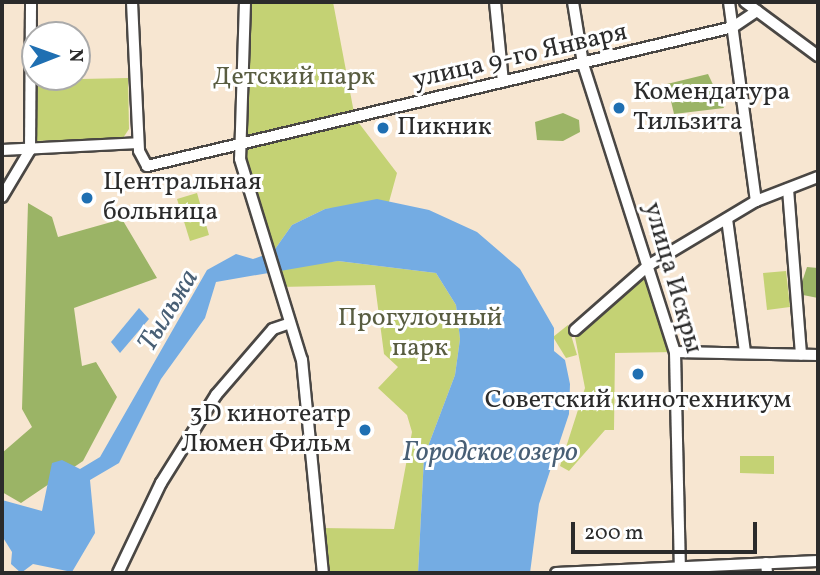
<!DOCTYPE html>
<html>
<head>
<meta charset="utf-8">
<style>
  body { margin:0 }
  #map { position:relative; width:820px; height:575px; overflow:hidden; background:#f7e6d1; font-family:Vollkorn,serif }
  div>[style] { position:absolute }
  .green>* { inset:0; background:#c4d274 }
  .forest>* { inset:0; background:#9bb466 }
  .water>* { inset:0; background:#74ace3 }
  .roads { filter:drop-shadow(2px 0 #4a4744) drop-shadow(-2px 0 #4a4744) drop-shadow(0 2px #4a4744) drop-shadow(0 -2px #4a4744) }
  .minor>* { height:10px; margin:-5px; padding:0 5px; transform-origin:5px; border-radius:5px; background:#fff }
  .dots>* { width:19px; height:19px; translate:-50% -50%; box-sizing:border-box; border:4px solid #fff; border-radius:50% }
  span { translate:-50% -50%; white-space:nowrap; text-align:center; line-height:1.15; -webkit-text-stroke:6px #fff; paint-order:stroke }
  .street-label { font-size:26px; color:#2b2b2b }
  .park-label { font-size:26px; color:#595d41 }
  .poi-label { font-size:26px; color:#2b2b2b }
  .left { translate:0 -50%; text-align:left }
  .right { translate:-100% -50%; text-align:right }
  .water-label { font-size:28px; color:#485f75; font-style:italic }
  .frame { position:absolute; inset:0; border:4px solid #2b2b2b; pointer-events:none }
  .north { position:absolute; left:21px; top:21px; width:70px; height:70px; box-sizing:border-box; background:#fff; border:2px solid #aaa; border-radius:50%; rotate:89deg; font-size:19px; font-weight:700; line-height:28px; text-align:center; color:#2b2b2b }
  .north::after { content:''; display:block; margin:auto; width:24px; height:32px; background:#1f6fb2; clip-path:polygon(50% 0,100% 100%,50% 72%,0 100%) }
  .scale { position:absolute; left:571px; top:522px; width:186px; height:32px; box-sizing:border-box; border:4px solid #2b2b2b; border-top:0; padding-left:9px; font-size:21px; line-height:24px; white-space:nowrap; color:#2b2b2b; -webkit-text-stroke:5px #fff; paint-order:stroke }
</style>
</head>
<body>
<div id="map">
  <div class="green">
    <i style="clip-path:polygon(245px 2px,333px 2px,355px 118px,397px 173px,389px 202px,325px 209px,292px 225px,273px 252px,244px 181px)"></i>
    <i style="clip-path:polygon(128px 78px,129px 129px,123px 138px,35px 141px,34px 80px)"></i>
    <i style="clip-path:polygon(197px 193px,209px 235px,190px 241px,177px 199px)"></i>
    <i style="clip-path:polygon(338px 261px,436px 273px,456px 305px,460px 339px,455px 375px,424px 457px,418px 573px,323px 573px,320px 528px,394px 529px,412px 432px,407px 415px,378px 388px,398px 367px,384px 354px,375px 285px,279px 287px,278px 267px)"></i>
    <i style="clip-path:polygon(649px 265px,675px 352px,615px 353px,614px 430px,605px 430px,569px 471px,560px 466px,585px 388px,574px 332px)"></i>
    <i style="clip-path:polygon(786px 271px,790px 307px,767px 310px,763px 273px)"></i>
    <i style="clip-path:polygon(568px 325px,577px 355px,566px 358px,553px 337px)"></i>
    <i style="clip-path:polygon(740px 456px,774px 456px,774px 474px,740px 473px)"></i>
  </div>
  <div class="forest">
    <i style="clip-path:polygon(708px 74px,724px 108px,674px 114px,667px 84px)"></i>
    <i style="clip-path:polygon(563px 113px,579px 120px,580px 132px,563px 141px,537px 140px,535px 122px)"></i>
    <i style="clip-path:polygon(28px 203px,52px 217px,58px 237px,122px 219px,157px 278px,74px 308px,82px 366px,96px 362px,117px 397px,83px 461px,21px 503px,2px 492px,2px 453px,32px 427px,22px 409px)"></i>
    <i style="clip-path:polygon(807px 267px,818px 268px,818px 298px,798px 294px)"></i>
  </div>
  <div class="water">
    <i style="clip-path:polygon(377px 199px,429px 210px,477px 232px,520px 269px,554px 328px,554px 351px,565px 360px,570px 384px,569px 414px,539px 504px,530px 573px,418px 573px,424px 457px,455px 375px,460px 339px,456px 305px,436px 273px,338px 261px,216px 282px,205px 318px,161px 379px,119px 463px,90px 480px,95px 533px,72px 572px,33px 564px,21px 573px,11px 564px,12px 552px,2px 536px,2px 500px,42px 511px,52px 463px,62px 460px,80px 469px,100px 457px,207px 270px,236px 254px,253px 259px,273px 252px,292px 225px,325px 209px)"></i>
    <i style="clip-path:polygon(139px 308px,149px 319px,120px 353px,111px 342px)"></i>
  </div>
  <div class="roads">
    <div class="minor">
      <i style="left:132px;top:2px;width:149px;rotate:87.3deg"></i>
      <i style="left:139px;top:151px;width:17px;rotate:62deg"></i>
      <i style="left:147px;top:166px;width:602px;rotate:-13.34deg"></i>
      <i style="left:733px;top:27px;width:29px;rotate:-34deg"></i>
      <i style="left:245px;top:2px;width:157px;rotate:91.8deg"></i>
      <i style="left:240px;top:159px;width:210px;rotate:72.9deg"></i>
      <i style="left:302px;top:360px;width:214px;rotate:84.4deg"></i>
      <i style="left:495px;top:2px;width:80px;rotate:84.3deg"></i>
      <i style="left:573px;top:2px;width:63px;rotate:80.8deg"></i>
      <i style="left:583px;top:64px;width:302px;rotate:72.3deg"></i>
      <i style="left:675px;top:352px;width:221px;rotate:88.7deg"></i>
      <i style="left:729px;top:2px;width:201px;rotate:82.3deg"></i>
      <i style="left:745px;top:2px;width:91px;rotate:36.5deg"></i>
      <i style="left:2px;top:150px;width:136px;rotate:-2.9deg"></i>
      <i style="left:788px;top:189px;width:166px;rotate:85.5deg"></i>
      <i style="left:2px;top:197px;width:55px;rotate:-59.2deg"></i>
      <i style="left:30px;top:150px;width:148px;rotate:-89.6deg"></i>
      <i style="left:727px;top:219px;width:134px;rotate:82.3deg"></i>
      <i style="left:575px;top:330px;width:98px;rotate:-41.3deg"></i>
      <i style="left:649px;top:265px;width:125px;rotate:-30.9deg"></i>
      <i style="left:756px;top:201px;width:66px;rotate:-21.2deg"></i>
      <i style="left:675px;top:352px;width:143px;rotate:1.2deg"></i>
      <i style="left:766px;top:563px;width:10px;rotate:84deg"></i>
      <i style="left:118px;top:573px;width:100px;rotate:-64.5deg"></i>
      <i style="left:161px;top:483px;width:104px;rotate:-58deg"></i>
      <i style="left:216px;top:395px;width:87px;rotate:-49.2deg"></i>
      <i style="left:273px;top:329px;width:18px;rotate:-19deg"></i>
      <i style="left:556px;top:573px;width:262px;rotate:-2.6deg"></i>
    </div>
  </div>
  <div class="dots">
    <i style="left:619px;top:108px;background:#1f6fb2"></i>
    <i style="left:383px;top:128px;background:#1f6fb2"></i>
    <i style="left:87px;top:198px;background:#1f6fb2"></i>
    <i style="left:638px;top:374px;background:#1f6fb2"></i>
    <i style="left:365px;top:430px;background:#1f6fb2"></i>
  </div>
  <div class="street-label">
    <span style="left:520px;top:57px;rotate:-13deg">улица 9-го Января</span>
    <span style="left:672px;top:278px;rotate:74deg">улица Искры</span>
  </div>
  <div class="park-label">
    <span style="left:294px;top:78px">Детский парк</span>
    <span style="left:420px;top:334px">Прогулочный<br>парк</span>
  </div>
  <div class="poi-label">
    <span class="left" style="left:633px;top:108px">Комендатура<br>Тильзита</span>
    <span class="left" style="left:397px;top:128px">Пикник</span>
    <span class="left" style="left:103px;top:198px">Центральная<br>больница</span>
    <span style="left:638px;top:401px">Советский кинотехникум</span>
    <span class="right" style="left:351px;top:430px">3D кинотеатр<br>Люмен Фильм</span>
  </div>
  <div class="water-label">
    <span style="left:169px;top:311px;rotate:-59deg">Тыльжа</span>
    <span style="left:490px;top:453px">Городское озеро</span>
  </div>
  <div class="frame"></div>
  <div class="north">N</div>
  <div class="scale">200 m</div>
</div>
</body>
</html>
